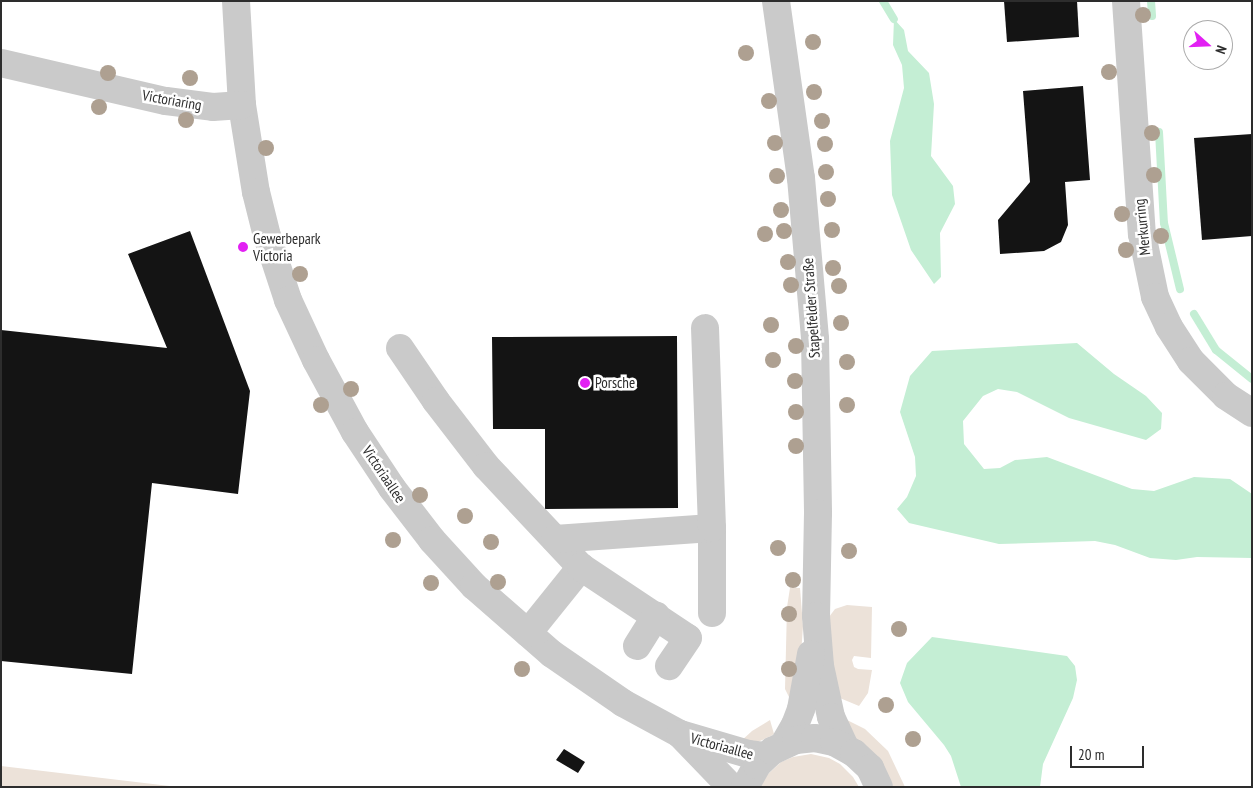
<!DOCTYPE html>
<html>
<head>
<meta charset="utf-8">
<style>
  body { margin:0 }
  #map { position:relative; width:1253px; height:788px; overflow:hidden; background:#fff; font-family:"PT Sans Narrow",sans-serif }
  div>[style] { position:absolute }
  .green>* { inset:0; background:#ece2d9 }
  .water>* { inset:0; background:#c4eed4 }
  .stream>* { height:8px; margin:-4px; padding:0 4px; transform-origin:4px; border-radius:4px; background:#c4eed4 }
  .building>* { inset:0; background:#141414 }
  .minor>* { height:28px; margin:-14px; padding:0 14px; transform-origin:14px; border-radius:14px; background:#cacaca }
  .trees>* { width:16px; height:16px; margin:-8px; border-radius:50%; background:#aea091 }
  .dots>* { width:14px; height:14px; translate:-50% -50%; box-sizing:border-box; border:2px solid #fff; border-radius:50% }
  span { translate:-50% -50%; white-space:nowrap; text-align:center; line-height:1.15; -webkit-text-stroke:5px #fff; paint-order:stroke }
  .street-label { font-size:15px; color:#2d2d2d }
  .poi-label { font-size:15px; color:#2d2d2d }
  .left { translate:0 -50%; text-align:left }
  .frame { position:absolute; inset:0; border:2px solid #2d2d2d; pointer-events:none }
  .north { position:absolute; left:1183px; top:20px; width:50px; height:50px; box-sizing:border-box; background:#fff; border:1px solid #ababab; border-radius:50%; rotate:110deg; font-size:14px; font-weight:700; line-height:20px; text-align:center; color:#2d2d2d }
  .north::after { content:''; display:block; margin:auto; width:18px; height:22px; background:#e220f3; clip-path:polygon(50% 0,100% 100%,50% 72%,0 100%) }
  .scale { position:absolute; left:1070px; top:746px; width:74px; height:22px; box-sizing:border-box; border:2px solid #2d2d2d; border-top:0; padding-left:6px; font-size:15px; line-height:18px; white-space:nowrap; color:#2d2d2d; -webkit-text-stroke:4px #fff; paint-order:stroke }
</style>
</head>
<body>
<div id="map">
  <div class="green">
    <i style="clip-path:polygon(790px 588px,800px 588px,803px 626px,801px 655px,790px 699px,785px 689px,787px 607px)"></i>
    <i style="clip-path:polygon(847px 605px,872px 607px,871px 658px,854px 656px,852px 660px,854px 667px,858px 669px,872px 670px,868px 693px,859px 706px,835px 696px,829px 617px,835px 609px)"></i>
    <i style="clip-path:polygon(839px 716px,865px 729px,888px 751px,905px 787px,890px 787px)"></i>
    <i style="clip-path:polygon(770px 720px,774px 734px,771px 736px,760px 741px,740px 742px,752px 731px)"></i>
    <i style="clip-path:polygon(811px 754px,829px 758px,840px 764px,853px 777px,859px 787px,760px 787px,767px 775px,781px 762px,793px 757px)"></i>
    <i style="clip-path:polygon(1px 766px,178px 787px,1px 787px)"></i>
  </div>
  <div class="water">
    <i style="clip-path:polygon(894px 19px,904px 30px,908px 51px,929px 73px,934px 104px,931px 156px,953px 186px,955px 204px,940px 233px,941px 277px,934px 284px,911px 250px,892px 195px,890px 141px,904px 88px,902px 65px,893px 45px)"></i>
    <i style="clip-path:polygon(1077px 343px,1114px 374px,1146px 396px,1162px 413px,1161px 429px,1146px 440px,1069px 418px,1017px 392px,998px 389px,983px 396px,963px 421px,964px 444px,984px 469px,1000px 468px,1015px 460px,1047px 457px,1132px 489px,1154px 491px,1194px 477px,1230px 479px,1252px 494px,1252px 558px,1197px 557px,1176px 560px,1150px 558px,1115px 545px,1095px 541px,999px 544px,909px 523px,897px 509px,907px 497px,916px 476px,915px 457px,900px 412px,910px 376px,932px 351px)"></i>
    <i style="clip-path:polygon(932px 637px,1067px 656px,1075px 666px,1077px 680px,1073px 698px,1043px 764px,1040px 787px,961px 787px,951px 756px,944px 745px,908px 702px,900px 683px,907px 663px)"></i>
  </div>
  <div class="stream">
    <i style="left:883px;top:1px;width:21px;rotate:59deg"></i>
    <i style="left:1151px;top:1px;width:15px;rotate:86deg"></i>
    <i style="left:1159px;top:132px;width:91px;rotate:86.9deg"></i>
    <i style="left:1164px;top:223px;width:68px;rotate:76.4deg"></i>
    <i style="left:1194px;top:314px;width:42px;rotate:58.6deg"></i>
    <i style="left:1216px;top:350px;width:46px;rotate:38.9deg"></i>
  </div>
  <div class="building">
    <i style="clip-path:polygon(1004px 1px,1077px 1px,1079px 37px,1007px 42px)"></i>
    <i style="clip-path:polygon(1083px 86px,1090px 180px,1065px 182px,1068px 225px,1061px 242px,1044px 251px,1000px 254px,998px 220px,1030px 182px,1023px 91px)"></i>
    <i style="clip-path:polygon(1252px 134px,1252px 236px,1202px 240px,1194px 138px)"></i>
    <i style="clip-path:polygon(190px 231px,250px 391px,238px 494px,152px 483px,132px 674px,1px 661px,1px 330px,167px 348px,128px 254px)"></i>
    <i style="clip-path:polygon(677px 336px,678px 508px,545px 509px,545px 429px,493px 429px,492px 337px)"></i>
    <i style="clip-path:polygon(564px 749px,585px 762px,578px 773px,556px 760px)"></i>
  </div>
  <div class="minor">
    <i style="left:236px;top:1px;width:104px;rotate:86.7deg"></i>
    <i style="left:242px;top:105px;width:88px;rotate:80.9deg"></i>
    <i style="left:256px;top:192px;width:45px;rotate:76deg"></i>
    <i style="left:267px;top:236px;width:67px;rotate:71.8deg"></i>
    <i style="left:288px;top:300px;width:66px;rotate:65deg"></i>
    <i style="left:316px;top:360px;width:82px;rotate:61.6deg"></i>
    <i style="left:355px;top:432px;width:67px;rotate:56.5deg"></i>
    <i style="left:392px;top:488px;width:66px;rotate:52.4deg"></i>
    <i style="left:432px;top:540px;width:62px;rotate:47.6deg"></i>
    <i style="left:474px;top:586px;width:103px;rotate:41.1deg"></i>
    <i style="left:552px;top:654px;width:86px;rotate:34.6deg"></i>
    <i style="left:623px;top:703px;width:65px;rotate:28.5deg"></i>
    <i style="left:680px;top:734px;width:71px;rotate:16.4deg"></i>
    <i style="left:748px;top:754px;width:17px;rotate:7deg"></i>
    <i style="left:776px;top:1px;width:179px;rotate:82deg"></i>
    <i style="left:801px;top:178px;width:162px;rotate:85deg"></i>
    <i style="left:815px;top:339px;width:174px;rotate:89deg"></i>
    <i style="left:818px;top:513px;width:103px;rotate:91.1deg"></i>
    <i style="left:816px;top:616px;width:50px;rotate:85.4deg"></i>
    <i style="left:820px;top:666px;width:52px;rotate:77.8deg"></i>
    <i style="left:831px;top:717px;width:33px;rotate:65deg"></i>
    <i style="left:1126px;top:1px;width:234px;rotate:86.1deg"></i>
    <i style="left:1142px;top:234px;width:64px;rotate:78.3deg"></i>
    <i style="left:1155px;top:297px;width:33px;rotate:65deg"></i>
    <i style="left:1169px;top:327px;width:40px;rotate:57.1deg"></i>
    <i style="left:1191px;top:361px;width:49px;rotate:45deg"></i>
    <i style="left:1226px;top:396px;width:31px;rotate:33deg"></i>
    <i style="left:1px;top:63px;width:169px;rotate:13deg"></i>
    <i style="left:166px;top:101px;width:47px;rotate:7.3deg"></i>
    <i style="left:213px;top:107px;width:29px;rotate:-4deg"></i>
    <i style="left:400px;top:348px;width:64px;rotate:55.8deg"></i>
    <i style="left:436px;top:401px;width:82px;rotate:52.4deg"></i>
    <i style="left:486px;top:466px;width:139px;rotate:46.8deg"></i>
    <i style="left:712px;top:528px;width:85px;rotate:90deg"></i>
    <i style="left:555px;top:539px;width:157px;rotate:-4deg"></i>
    <i style="left:712px;top:528px;width:200px;rotate:-92deg"></i>
    <i style="left:528px;top:633px;width:85px;rotate:-51.2deg"></i>
    <i style="left:581px;top:567px;width:128px;rotate:33.6deg"></i>
    <i style="left:688px;top:638px;width:34px;rotate:124deg"></i>
    <i style="left:637px;top:646px;width:36px;rotate:-58deg"></i>
    <i style="left:680px;top:734px;width:74px;rotate:46.1deg"></i>
    <i style="left:784px;top:744px;width:22px;rotate:-60deg"></i>
    <i style="left:795px;top:725px;width:17px;rotate:-69deg"></i>
    <i style="left:801px;top:709px;width:56px;rotate:-79.7deg"></i>
    <i style="left:745px;top:787px;width:25px;rotate:-61deg"></i>
    <i style="left:757px;top:765px;width:21px;rotate:-43deg"></i>
    <i style="left:772px;top:751px;width:26px;rotate:-25deg"></i>
    <i style="left:796px;top:740px;width:19px;rotate:-6deg"></i>
    <i style="left:815px;top:738px;width:19px;rotate:12deg"></i>
    <i style="left:834px;top:742px;width:23px;rotate:29deg"></i>
    <i style="left:854px;top:753px;width:22px;rotate:43deg"></i>
    <i style="left:870px;top:768px;width:21px;rotate:65deg"></i>
  </div>
  <div class="trees">
    <i style="left:1143px;top:15px"></i>
    <i style="left:813px;top:42px"></i>
    <i style="left:746px;top:53px"></i>
    <i style="left:1109px;top:72px"></i>
    <i style="left:108px;top:73px"></i>
    <i style="left:190px;top:78px"></i>
    <i style="left:814px;top:92px"></i>
    <i style="left:769px;top:101px"></i>
    <i style="left:99px;top:107px"></i>
    <i style="left:186px;top:120px"></i>
    <i style="left:822px;top:121px"></i>
    <i style="left:1152px;top:133px"></i>
    <i style="left:775px;top:143px"></i>
    <i style="left:825px;top:144px"></i>
    <i style="left:266px;top:148px"></i>
    <i style="left:826px;top:172px"></i>
    <i style="left:1154px;top:175px"></i>
    <i style="left:777px;top:176px"></i>
    <i style="left:828px;top:199px"></i>
    <i style="left:781px;top:210px"></i>
    <i style="left:1122px;top:214px"></i>
    <i style="left:832px;top:230px"></i>
    <i style="left:784px;top:231px"></i>
    <i style="left:765px;top:234px"></i>
    <i style="left:1161px;top:236px"></i>
    <i style="left:1126px;top:250px"></i>
    <i style="left:788px;top:262px"></i>
    <i style="left:833px;top:268px"></i>
    <i style="left:300px;top:274px"></i>
    <i style="left:791px;top:285px"></i>
    <i style="left:839px;top:286px"></i>
    <i style="left:841px;top:323px"></i>
    <i style="left:771px;top:325px"></i>
    <i style="left:796px;top:346px"></i>
    <i style="left:773px;top:360px"></i>
    <i style="left:847px;top:362px"></i>
    <i style="left:795px;top:381px"></i>
    <i style="left:351px;top:389px"></i>
    <i style="left:321px;top:405px"></i>
    <i style="left:847px;top:405px"></i>
    <i style="left:796px;top:412px"></i>
    <i style="left:796px;top:446px"></i>
    <i style="left:420px;top:495px"></i>
    <i style="left:465px;top:516px"></i>
    <i style="left:393px;top:540px"></i>
    <i style="left:491px;top:542px"></i>
    <i style="left:778px;top:548px"></i>
    <i style="left:849px;top:551px"></i>
    <i style="left:793px;top:580px"></i>
    <i style="left:498px;top:582px"></i>
    <i style="left:431px;top:583px"></i>
    <i style="left:789px;top:614px"></i>
    <i style="left:899px;top:629px"></i>
    <i style="left:522px;top:669px"></i>
    <i style="left:789px;top:669px"></i>
    <i style="left:886px;top:705px"></i>
    <i style="left:913px;top:739px"></i>
  </div>
  <div class="dots">
    <i style="left:243px;top:247px;background:#e220f3"></i>
    <i style="left:585px;top:383px;background:#e220f3"></i>
  </div>
  <div class="street-label">
    <span style="left:172px;top:100px;rotate:10deg">Victoriaring</span>
    <span style="left:1142px;top:227px;rotate:-96deg">Merkurring</span>
    <span style="left:811px;top:308px;rotate:-94deg">Stapelfelder Straße</span>
    <span style="left:384px;top:474px;rotate:56deg">Victoriaallee</span>
    <span style="left:722px;top:746px;rotate:15deg">Victoriaallee</span>
  </div>
  <div class="poi-label">
    <span class="left" style="left:253px;top:247px">Gewerbepark<br>Victoria</span>
    <span class="left" style="left:595px;top:383px">Porsche</span>
  </div>
  <div class="frame"></div>
  <div class="north">N</div>
  <div class="scale">20 m</div>
</div>
</body>
</html>
